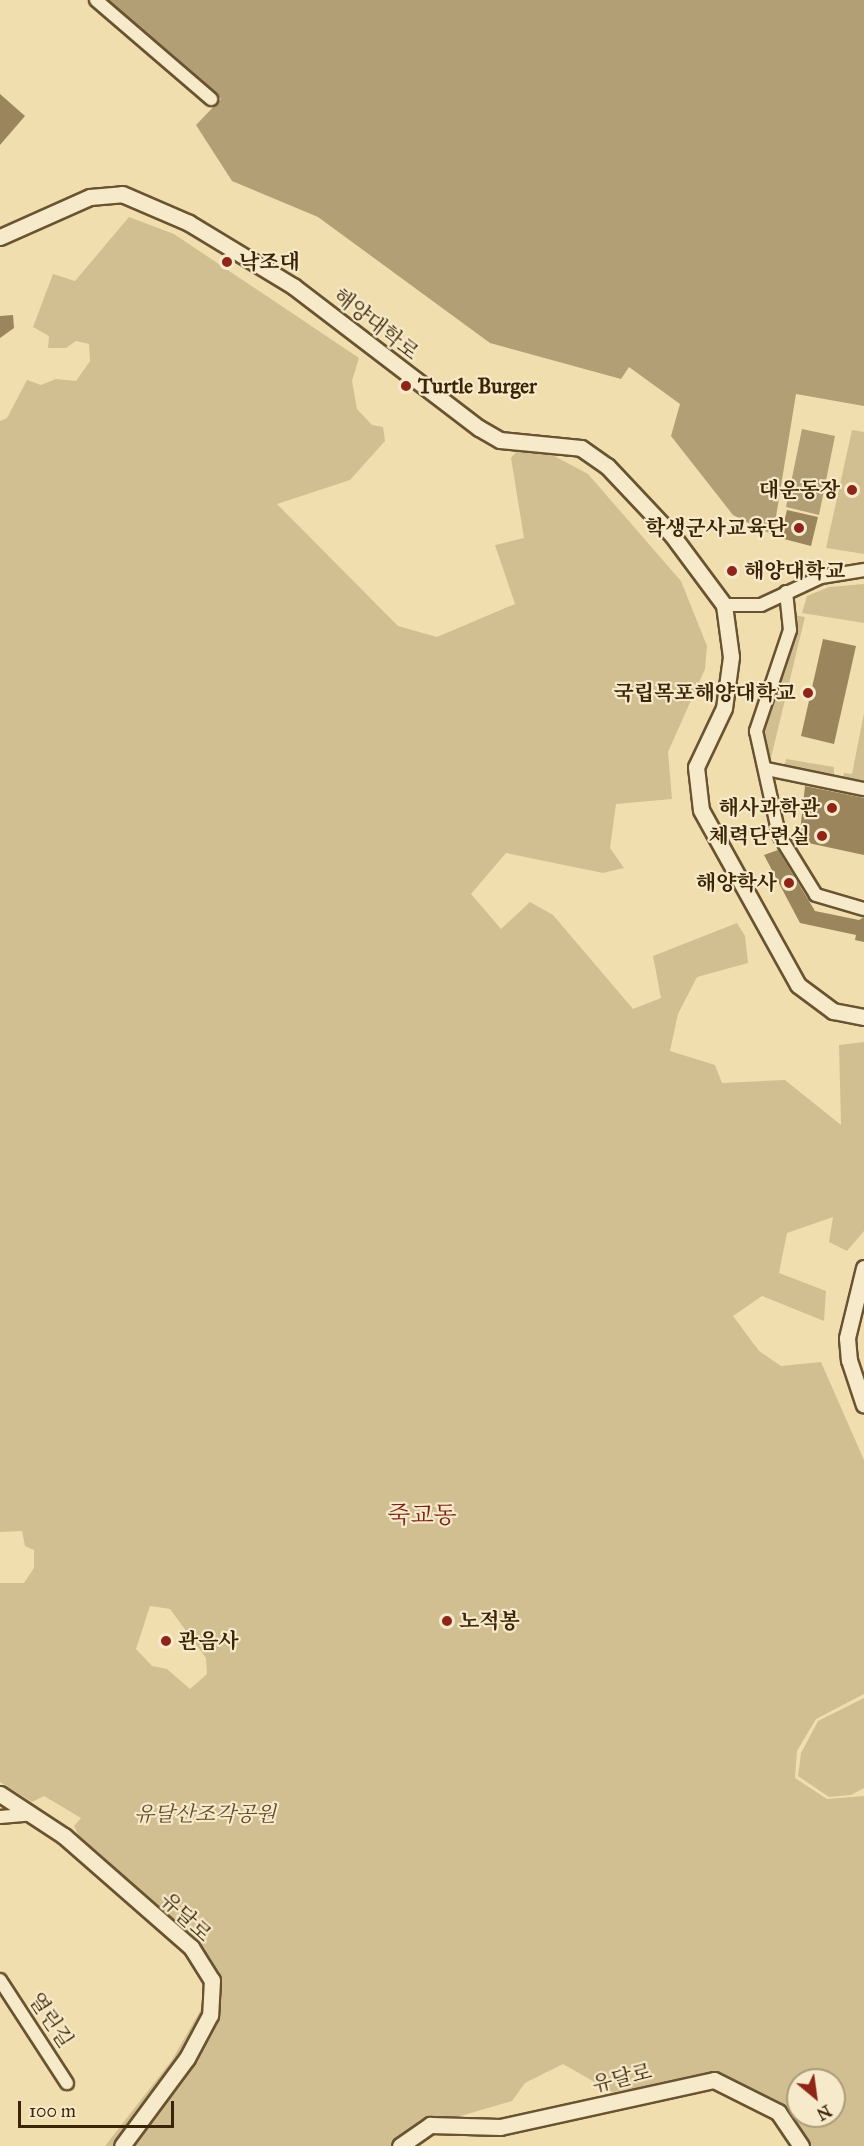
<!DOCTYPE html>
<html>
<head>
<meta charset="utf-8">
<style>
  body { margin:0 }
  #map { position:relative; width:864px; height:2146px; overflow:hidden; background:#f1deae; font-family:"IM FELL Great Primer","Noto Serif KR",serif }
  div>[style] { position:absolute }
  .green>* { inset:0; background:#d2bf91 }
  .water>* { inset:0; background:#b39f75 }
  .building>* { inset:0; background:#9a855d }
  .roads { filter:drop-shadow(2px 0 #695330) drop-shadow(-2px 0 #695330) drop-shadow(0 2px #695330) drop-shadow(0 -2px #695330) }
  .minor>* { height:12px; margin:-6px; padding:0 6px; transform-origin:6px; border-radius:6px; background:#f6eaca }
  .tertiary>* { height:15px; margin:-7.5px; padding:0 7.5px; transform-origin:7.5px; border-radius:7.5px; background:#f6eaca }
  .dots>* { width:16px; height:16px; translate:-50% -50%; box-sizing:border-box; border:3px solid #f6eaca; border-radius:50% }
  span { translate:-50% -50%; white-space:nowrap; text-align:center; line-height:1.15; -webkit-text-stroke:4.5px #f6eaca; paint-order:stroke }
  .poi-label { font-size:21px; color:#3c2506; font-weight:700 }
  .left { translate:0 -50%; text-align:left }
  .right { translate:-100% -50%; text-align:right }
  .street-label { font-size:21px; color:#3c2506 }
  .park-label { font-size:21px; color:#624c29; font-style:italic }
  .quarter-label { font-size:24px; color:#7a1f14 }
  .north { position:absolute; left:786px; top:2068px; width:60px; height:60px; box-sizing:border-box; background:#f6eaca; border:2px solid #ac9b7c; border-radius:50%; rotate:151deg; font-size:16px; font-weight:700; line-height:24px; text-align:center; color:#3c2506 }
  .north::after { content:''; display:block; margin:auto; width:21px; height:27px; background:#8f2418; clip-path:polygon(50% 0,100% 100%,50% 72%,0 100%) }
  .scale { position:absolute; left:18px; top:2101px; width:156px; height:27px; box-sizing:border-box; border:3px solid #3c2506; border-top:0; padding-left:8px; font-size:18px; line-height:21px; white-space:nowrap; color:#3c2506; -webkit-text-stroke:4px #f6eaca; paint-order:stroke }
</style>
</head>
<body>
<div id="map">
  <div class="green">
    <i style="clip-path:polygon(evenodd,129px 217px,174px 234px,359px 358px,352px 381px,357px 409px,372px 425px,383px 427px,385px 441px,350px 480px,277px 504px,398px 626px,437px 637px,515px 604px,495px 545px,524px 538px,511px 458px,526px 441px,588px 474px,681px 581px,707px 646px,705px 669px,668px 752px,672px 799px,616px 804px,610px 848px,624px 868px,603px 873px,506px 853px,471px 894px,501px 929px,530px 902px,553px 915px,633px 1009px,661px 998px,653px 956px,737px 923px,745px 936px,748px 963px,697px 977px,678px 1014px,670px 1051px,715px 1065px,722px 1083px,785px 1080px,841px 1125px,839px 1045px,864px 1042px,864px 1231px,847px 1251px,829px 1242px,833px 1217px,787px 1233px,779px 1273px,826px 1291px,824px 1321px,762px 1296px,733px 1316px,759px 1351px,781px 1366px,821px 1362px,864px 1460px,864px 1694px,816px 1719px,797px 1751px,795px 1778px,827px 1799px,864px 1796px,864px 2146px,808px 2146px,800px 2132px,707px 2077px,612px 2092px,563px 2064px,525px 2083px,512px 2101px,430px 2125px,413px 2146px,105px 2146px,172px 2060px,209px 1995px,190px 1954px,79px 1836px,74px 1826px,81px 1818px,44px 1796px,32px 1802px,0 1782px,0 1583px,24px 1583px,34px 1568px,34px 1550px,25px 1546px,22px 1531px,0 1532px,0 421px,7px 418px,27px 380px,41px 385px,56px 379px,76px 381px,90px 361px,89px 344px,76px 341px,66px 348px,48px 348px,49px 336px,33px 327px,53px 274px,75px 281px,129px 217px,150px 1606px,170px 1609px,206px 1658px,207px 1674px,190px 1689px,167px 1669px,152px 1666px,136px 1649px,150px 1606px,129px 217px,798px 2080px,834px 2080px,834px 2116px,798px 2116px,798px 2080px)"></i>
    <i style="clip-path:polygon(852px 430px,864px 432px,864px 554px,826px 548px)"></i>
    <i style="clip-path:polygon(864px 584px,864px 623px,802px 613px,807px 596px,829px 587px)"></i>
    <i style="clip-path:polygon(793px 615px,805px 617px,770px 762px,762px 737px,764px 717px,783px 676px)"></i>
    <i style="clip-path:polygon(864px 713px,864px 784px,843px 780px,844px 773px,852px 774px)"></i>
    <i style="clip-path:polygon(786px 759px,834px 767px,834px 777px,784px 769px)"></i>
    <i style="clip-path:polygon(864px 1698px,864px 1788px,851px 1795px,829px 1797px,798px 1776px,801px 1753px,818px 1721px)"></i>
  </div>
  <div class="water">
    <i style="clip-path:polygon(108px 0,864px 0,864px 406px,796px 394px,773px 535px,733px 515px,671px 436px,680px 404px,629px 367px,621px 379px,490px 343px,318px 217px,232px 181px,196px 125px,221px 99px)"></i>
    <i style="clip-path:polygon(802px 429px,835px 436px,819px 515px,786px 507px)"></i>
  </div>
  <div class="building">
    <i style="clip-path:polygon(0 94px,25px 116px,0 145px)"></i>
    <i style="clip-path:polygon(13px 315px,14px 328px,0 338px,0 316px)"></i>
    <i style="clip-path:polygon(787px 510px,818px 517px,811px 546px,780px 538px)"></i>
    <i style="clip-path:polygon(823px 639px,856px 646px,834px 744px,801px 736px)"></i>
    <i style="clip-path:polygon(805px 786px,864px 798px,864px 855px,799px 841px)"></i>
    <i style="clip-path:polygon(778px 850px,815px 911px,859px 920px,864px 917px,864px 942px,855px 940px,856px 935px,800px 923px,764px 855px)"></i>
  </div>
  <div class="roads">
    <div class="minor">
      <i style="left:96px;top:0;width:152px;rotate:40.7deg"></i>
      <i style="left:786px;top:592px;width:38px;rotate:84deg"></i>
      <i style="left:790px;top:630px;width:107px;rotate:108.6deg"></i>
      <i style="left:756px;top:731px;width:107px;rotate:77.5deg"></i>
      <i style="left:779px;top:835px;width:70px;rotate:58.3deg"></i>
      <i style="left:816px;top:895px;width:50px;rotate:16.3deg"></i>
      <i style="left:724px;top:605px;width:37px"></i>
      <i style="left:761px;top:605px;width:66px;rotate:-25deg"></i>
      <i style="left:821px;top:577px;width:44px;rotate:-9.2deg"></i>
      <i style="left:767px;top:769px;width:99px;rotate:11.7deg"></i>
      <i style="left:0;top:1817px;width:32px;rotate:-5deg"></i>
      <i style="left:0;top:1980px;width:123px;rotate:57deg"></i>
    </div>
    <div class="tertiary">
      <i style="left:0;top:237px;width:98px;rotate:-24deg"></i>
      <i style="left:90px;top:197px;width:32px;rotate:-5deg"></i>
      <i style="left:122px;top:194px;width:73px;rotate:23.4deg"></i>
      <i style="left:189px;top:223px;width:122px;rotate:31.2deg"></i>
      <i style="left:293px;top:286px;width:234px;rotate:37.4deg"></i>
      <i style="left:479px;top:428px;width:24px;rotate:30deg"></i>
      <i style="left:500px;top:440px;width:81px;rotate:5.6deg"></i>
      <i style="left:581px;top:448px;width:32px;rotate:35deg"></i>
      <i style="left:607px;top:466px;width:95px;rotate:46.7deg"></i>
      <i style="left:672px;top:535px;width:87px;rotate:53.4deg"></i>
      <i style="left:724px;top:605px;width:52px;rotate:82.3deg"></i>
      <i style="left:731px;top:657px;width:51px;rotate:97.8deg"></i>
      <i style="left:724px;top:708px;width:65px;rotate:115.4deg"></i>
      <i style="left:696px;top:767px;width:43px;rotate:83.4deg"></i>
      <i style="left:701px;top:810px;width:200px;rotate:61deg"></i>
      <i style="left:798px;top:985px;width:44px;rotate:36.6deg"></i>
      <i style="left:833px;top:1011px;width:32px;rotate:11deg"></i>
      <i style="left:864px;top:1268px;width:72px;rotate:103.7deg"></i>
      <i style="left:847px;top:1338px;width:22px;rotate:85deg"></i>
      <i style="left:849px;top:1360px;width:47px;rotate:71.6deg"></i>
      <i style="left:0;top:1794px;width:77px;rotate:33.3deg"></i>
      <i style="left:64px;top:1836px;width:169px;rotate:41.2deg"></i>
      <i style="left:191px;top:1947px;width:39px;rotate:58deg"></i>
      <i style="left:212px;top:1980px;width:35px;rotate:93deg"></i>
      <i style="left:210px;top:2015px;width:49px;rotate:118.1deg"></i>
      <i style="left:187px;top:2058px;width:109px;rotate:126.5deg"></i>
      <i style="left:400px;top:2146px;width:37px;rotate:-35deg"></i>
      <i style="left:430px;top:2125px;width:70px;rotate:1.6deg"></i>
      <i style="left:500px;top:2127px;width:219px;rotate:-12.4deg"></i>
      <i style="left:714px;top:2080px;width:72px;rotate:26.6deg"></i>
      <i style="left:778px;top:2112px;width:41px;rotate:55.9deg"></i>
    </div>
  </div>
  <div class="dots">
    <i style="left:227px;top:262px;background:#8f2418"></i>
    <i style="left:406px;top:386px;background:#8f2418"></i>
    <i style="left:852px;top:490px;background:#8f2418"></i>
    <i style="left:799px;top:528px;background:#8f2418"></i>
    <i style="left:732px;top:571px;background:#8f2418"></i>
    <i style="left:808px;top:693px;background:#8f2418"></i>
    <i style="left:832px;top:808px;background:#8f2418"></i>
    <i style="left:822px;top:836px;background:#8f2418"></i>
    <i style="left:789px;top:883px;background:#8f2418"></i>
    <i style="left:447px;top:1621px;background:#8f2418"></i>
    <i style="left:166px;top:1641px;background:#8f2418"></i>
  </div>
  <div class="poi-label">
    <span class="left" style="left:239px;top:262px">낙조대</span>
    <span class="left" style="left:418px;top:386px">Turtle Burger</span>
    <span class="right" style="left:840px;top:490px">대운동장</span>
    <span class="right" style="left:787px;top:528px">학생군사교육단</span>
    <span class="left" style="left:744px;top:571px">해양대학교</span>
    <span class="right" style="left:796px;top:693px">국립목포해양대학교</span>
    <span class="right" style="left:820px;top:808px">해사과학관</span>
    <span class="right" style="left:810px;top:836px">체력단련실</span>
    <span class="right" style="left:777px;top:883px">해양학사</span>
    <span class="left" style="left:459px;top:1621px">노적봉</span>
    <span class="left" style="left:178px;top:1641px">관음사</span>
  </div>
  <div class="street-label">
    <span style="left:376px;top:324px;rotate:38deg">해양대학로</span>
    <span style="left:186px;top:1917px;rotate:43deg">유달로</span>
    <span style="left:51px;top:2020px;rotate:56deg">열린길</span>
    <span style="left:622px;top:2078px;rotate:-14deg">유달로</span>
  </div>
  <div class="park-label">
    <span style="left:205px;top:1814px">유달산조각공원</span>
  </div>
  <div class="quarter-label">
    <span style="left:422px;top:1516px">죽교동</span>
  </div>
  <div class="north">N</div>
  <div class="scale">100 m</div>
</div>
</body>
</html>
